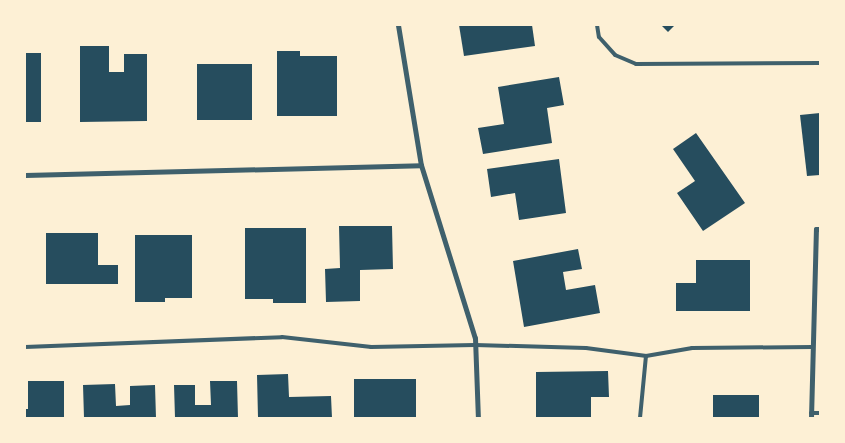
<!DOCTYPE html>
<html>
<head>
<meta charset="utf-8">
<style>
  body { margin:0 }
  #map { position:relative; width:845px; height:443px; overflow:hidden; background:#fdf0d5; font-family:"Alegreya Sans",sans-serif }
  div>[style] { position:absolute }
  .building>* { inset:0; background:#264d5e }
  .service>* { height:4px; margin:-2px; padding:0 2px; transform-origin:2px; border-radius:2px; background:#3f606c }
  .minor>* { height:5px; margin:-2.5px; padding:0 2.5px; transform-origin:2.5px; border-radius:2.5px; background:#3f606c }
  span { translate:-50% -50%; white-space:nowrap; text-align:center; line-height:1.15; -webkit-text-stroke:5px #fdf0d5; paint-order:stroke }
  .frame { position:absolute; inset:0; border:26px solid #fdf0d5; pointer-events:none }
</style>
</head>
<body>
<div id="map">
  <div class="building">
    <i style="clip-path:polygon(459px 25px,532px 25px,535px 46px,464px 56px)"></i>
    <i style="clip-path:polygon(661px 25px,675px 25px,668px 32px)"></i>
    <i style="clip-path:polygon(80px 46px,109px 46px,109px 72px,124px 72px,124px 54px,147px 54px,147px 121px,80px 122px)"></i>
    <i style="clip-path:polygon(277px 51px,300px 51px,300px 56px,337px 56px,337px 116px,277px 116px)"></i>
    <i style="clip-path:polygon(25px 53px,41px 53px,41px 122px,25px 122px)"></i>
    <i style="clip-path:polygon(197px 64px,252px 64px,252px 120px,197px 120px)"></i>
    <i style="clip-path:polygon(559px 77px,564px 105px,547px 108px,552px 143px,483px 154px,478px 128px,504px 124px,498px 87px)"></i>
    <i style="clip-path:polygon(820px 113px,820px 175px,807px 176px,800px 115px)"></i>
    <i style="clip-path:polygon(696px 133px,745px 203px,703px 231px,677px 193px,695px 181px,673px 149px)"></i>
    <i style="clip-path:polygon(559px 159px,566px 213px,519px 220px,515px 193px,491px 197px,487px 169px)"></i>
    <i style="clip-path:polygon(339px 226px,392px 226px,393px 269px,360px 270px,360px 301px,326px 302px,325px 269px,340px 268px)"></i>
    <i style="clip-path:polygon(245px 228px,306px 228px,306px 303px,273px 303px,273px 299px,245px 299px)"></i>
    <i style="clip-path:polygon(46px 233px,98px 233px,98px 265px,118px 265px,118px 284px,46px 284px)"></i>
    <i style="clip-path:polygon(135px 235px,192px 235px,192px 298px,165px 298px,165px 302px,135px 302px)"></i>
    <i style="clip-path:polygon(578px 249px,582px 269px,563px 272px,566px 290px,595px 285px,600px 313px,524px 327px,513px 261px)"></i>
    <i style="clip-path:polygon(696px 260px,750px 260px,750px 311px,676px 311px,676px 283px,696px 283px)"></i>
    <i style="clip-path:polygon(608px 371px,609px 397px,591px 397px,591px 418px,536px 418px,536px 372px)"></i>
    <i style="clip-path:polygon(288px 374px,289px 397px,331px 396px,332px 418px,258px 418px,257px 375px)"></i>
    <i style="clip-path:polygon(354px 379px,416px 379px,416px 418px,354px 418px)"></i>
    <i style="clip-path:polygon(28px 381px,64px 381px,64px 418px,25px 418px,25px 409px,28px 409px)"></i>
    <i style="clip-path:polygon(210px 381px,237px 381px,238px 418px,175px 418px,174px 385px,195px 385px,195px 405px,211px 405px)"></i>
    <i style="clip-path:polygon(115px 384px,116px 406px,130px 405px,130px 386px,155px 385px,156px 418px,84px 418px,83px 385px)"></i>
    <i style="clip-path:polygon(713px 395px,759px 395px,759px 418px,713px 418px)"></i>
  </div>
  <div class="service">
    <i style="left:597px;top:25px;width:12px;rotate:81deg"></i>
    <i style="left:599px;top:37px;width:24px;rotate:48deg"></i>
    <i style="left:615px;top:55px;width:23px;rotate:23deg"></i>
    <i style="left:636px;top:64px;width:184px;rotate:-0.3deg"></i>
    <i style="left:25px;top:347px;width:257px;rotate:-2.2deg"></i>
    <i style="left:282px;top:337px;width:90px;rotate:6.4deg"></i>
    <i style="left:371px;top:347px;width:104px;rotate:-1.1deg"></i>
    <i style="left:475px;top:345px;width:111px;rotate:1.5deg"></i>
    <i style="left:586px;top:348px;width:61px;rotate:7.6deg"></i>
    <i style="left:646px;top:356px;width:47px;rotate:-9.9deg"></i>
    <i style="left:692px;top:348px;width:121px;rotate:-0.5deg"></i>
    <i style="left:811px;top:413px;width:9px"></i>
    <i style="left:640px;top:418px;width:62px;rotate:-84.5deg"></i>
  </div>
  <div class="minor">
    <i style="left:398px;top:25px;width:142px;rotate:80.7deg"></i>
    <i style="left:421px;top:165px;width:181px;rotate:72.7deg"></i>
    <i style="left:475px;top:338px;width:80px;rotate:87.9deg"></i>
    <i style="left:25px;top:175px;width:396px;rotate:-1.4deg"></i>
    <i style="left:811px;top:418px;width:189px;rotate:-88.5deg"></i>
    <i style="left:816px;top:229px;width:4px"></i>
  </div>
  <div class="frame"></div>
</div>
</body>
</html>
